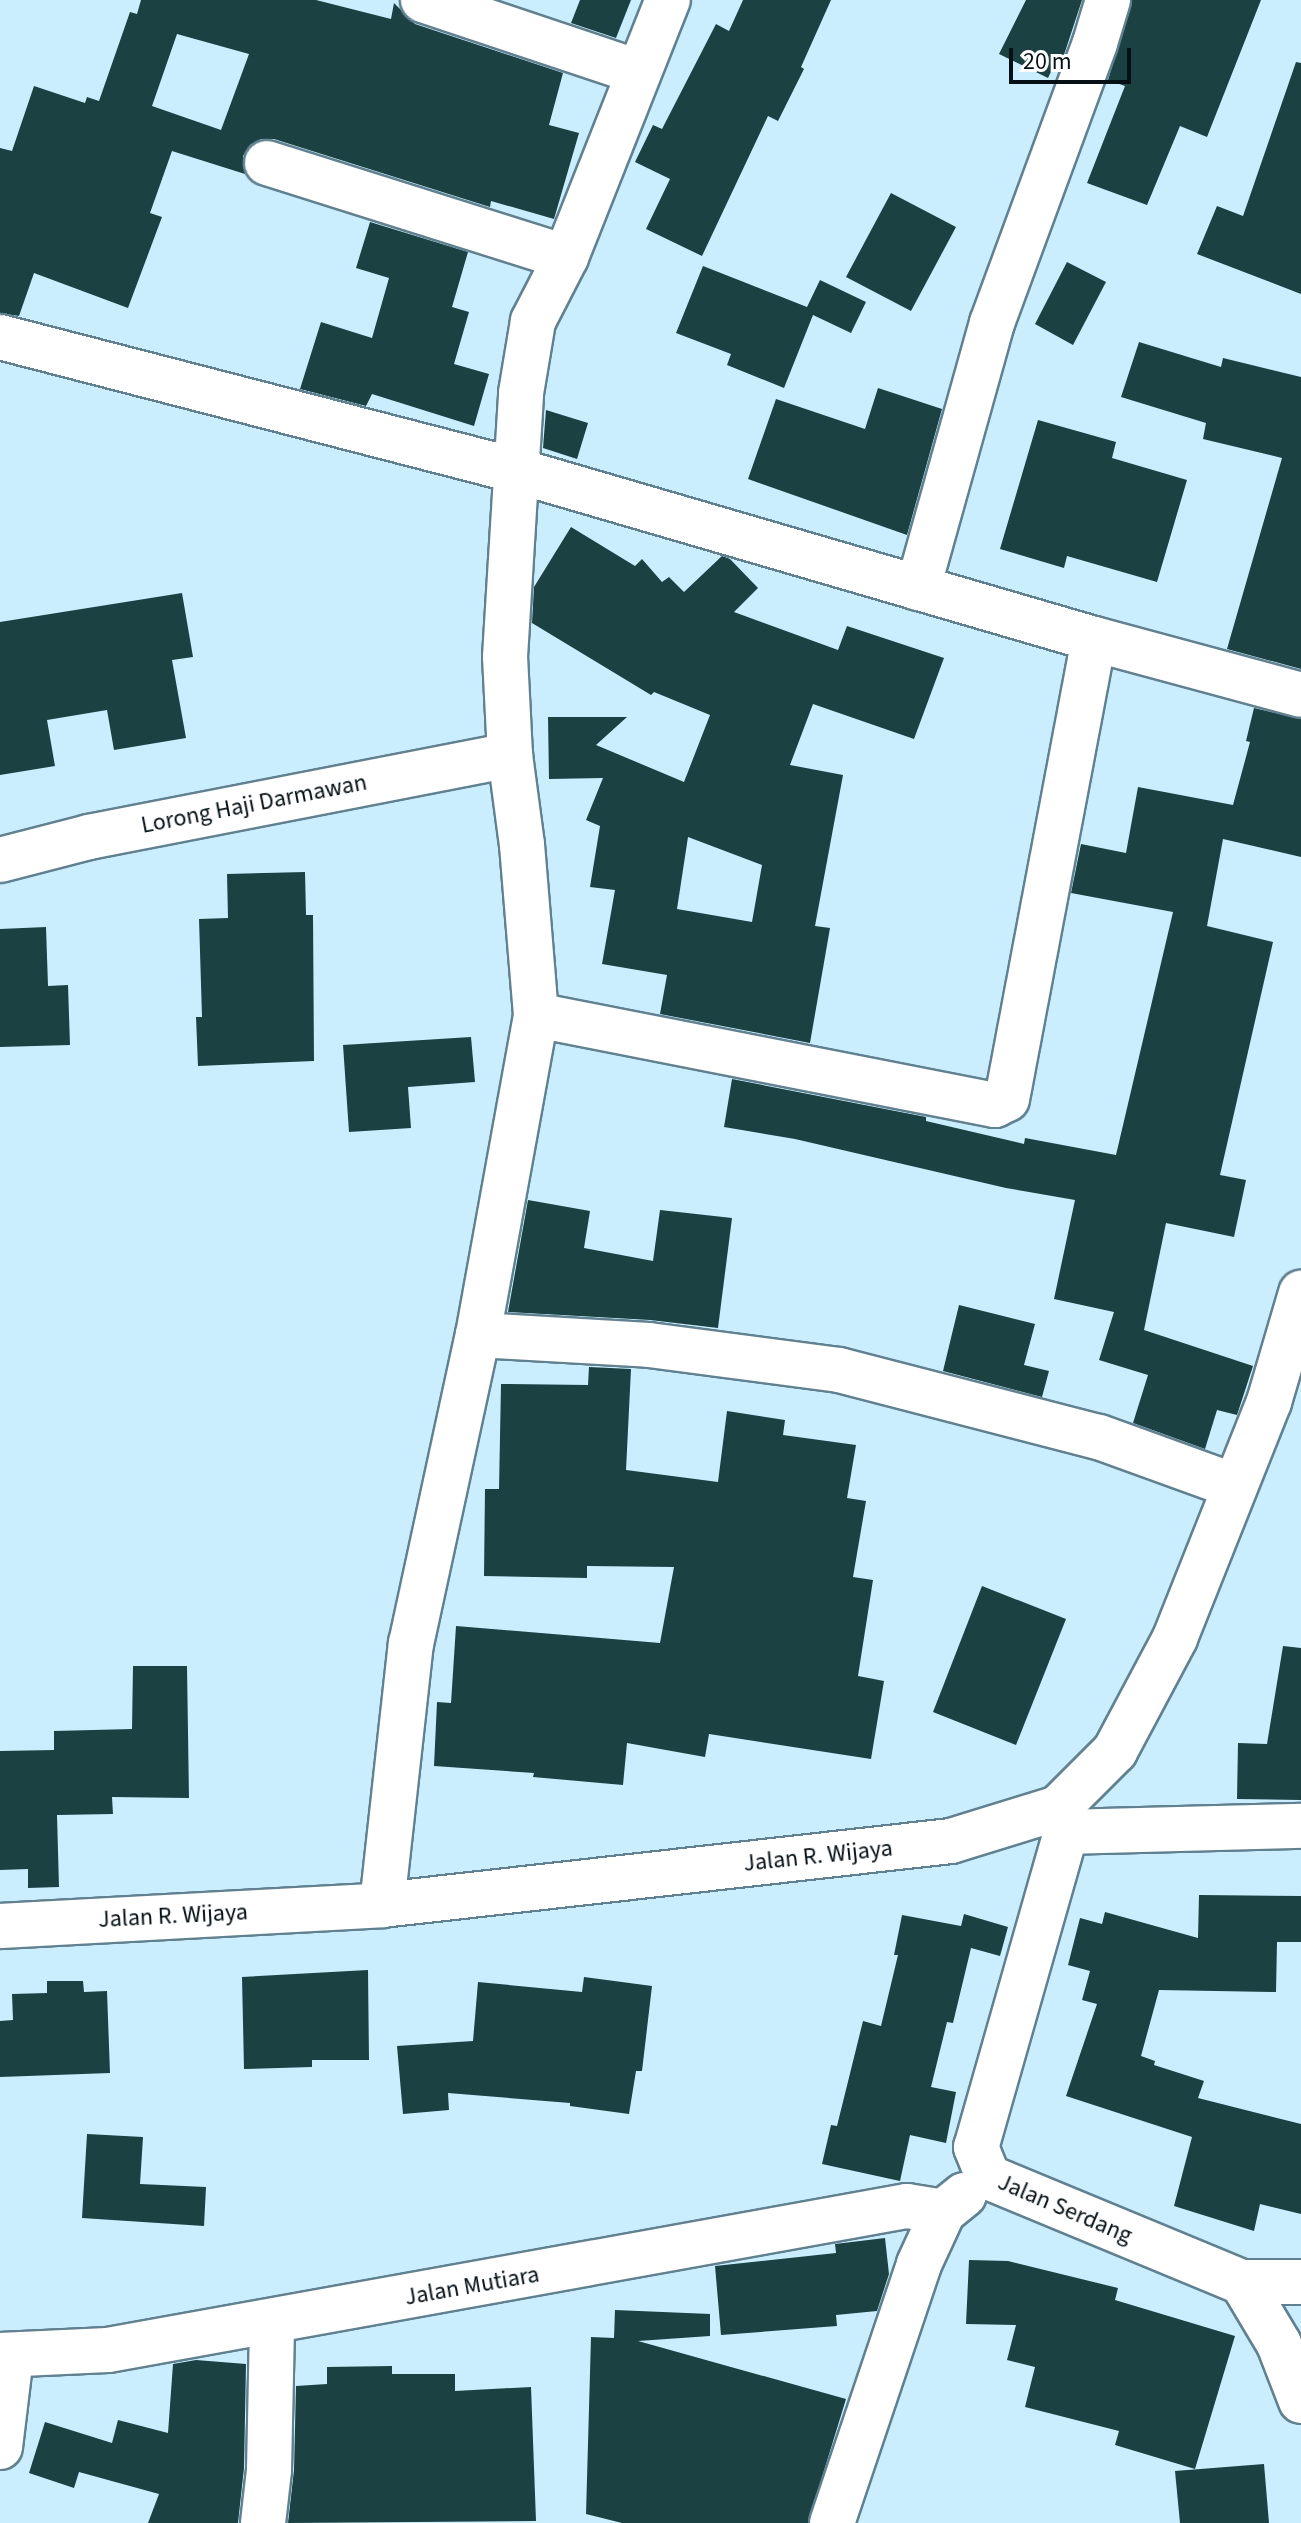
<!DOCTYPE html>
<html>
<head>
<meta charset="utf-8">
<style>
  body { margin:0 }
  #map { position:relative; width:1301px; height:2523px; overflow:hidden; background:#cbeeff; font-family:"Source Sans 3",sans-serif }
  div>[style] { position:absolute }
  .building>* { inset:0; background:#1b4142 }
  .roads { filter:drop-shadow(2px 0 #618190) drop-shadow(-2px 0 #618190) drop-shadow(0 2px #618190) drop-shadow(0 -2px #618190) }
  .minor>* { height:44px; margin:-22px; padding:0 22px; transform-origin:22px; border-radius:22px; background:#fff }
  span { translate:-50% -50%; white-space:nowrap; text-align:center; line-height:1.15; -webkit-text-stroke:8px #fff; paint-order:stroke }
  .street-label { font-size:24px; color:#051016 }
  .scale { position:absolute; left:1009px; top:48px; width:122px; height:36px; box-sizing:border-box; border:4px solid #051016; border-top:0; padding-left:10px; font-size:24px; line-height:28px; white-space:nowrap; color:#051016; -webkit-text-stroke:6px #fff; paint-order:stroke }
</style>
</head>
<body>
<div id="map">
  <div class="building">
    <i style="clip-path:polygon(evenodd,141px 0,316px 0,391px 19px,394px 3px,415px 24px,563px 73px,549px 125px,579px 133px,554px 219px,491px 201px,490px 207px,274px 139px,261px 139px,250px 145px,243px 156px,245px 174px,172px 151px,150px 213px,162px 217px,128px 308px,34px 273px,19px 316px,0 313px,0 148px,12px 151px,34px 86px,85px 103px,87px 97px,99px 101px,130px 12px,137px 14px,141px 0,177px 34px,249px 54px,221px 130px,152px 106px,177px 34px)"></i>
    <i style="clip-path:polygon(580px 0,631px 0,616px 38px,571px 23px)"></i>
    <i style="clip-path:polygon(743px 0,831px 0,801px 67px,804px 69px,778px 121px,768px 116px,702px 256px,646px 229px,670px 179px,635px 162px,653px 125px,662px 129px,716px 24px,729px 31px)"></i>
    <i style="clip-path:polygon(1026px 0,1082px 0,1062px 61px,1057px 59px,1048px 78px,999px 54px)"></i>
    <i style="clip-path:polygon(1132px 0,1261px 0,1207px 137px,1180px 126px,1147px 205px,1087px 183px,1125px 86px,1108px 80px)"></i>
    <i style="clip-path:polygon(1296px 62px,1301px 63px,1301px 294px,1197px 254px,1217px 206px,1243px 216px)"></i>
    <i style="clip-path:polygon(891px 193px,956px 227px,911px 311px,846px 277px)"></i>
    <i style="clip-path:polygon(370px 222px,468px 252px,452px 307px,469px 312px,454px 364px,489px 374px,474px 426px,372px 394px,366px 406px,300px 389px,321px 322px,372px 338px,389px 278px,356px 268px)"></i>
    <i style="clip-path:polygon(1067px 262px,1106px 282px,1073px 345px,1035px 324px)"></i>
    <i style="clip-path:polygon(703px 266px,807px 307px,820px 280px,866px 302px,851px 333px,813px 315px,784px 388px,727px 365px,731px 354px,676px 333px)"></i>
    <i style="clip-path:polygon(1139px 342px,1221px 367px,1223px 358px,1301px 377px,1301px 669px,1227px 649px,1282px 458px,1203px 439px,1206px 423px,1121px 397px)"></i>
    <i style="clip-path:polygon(878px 388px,942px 409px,907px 535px,748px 479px,776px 399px,865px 429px)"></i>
    <i style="clip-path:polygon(546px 410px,588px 423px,577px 459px,543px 448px)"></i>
    <i style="clip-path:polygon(1038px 420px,1116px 442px,1112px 458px,1187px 480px,1157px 582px,1067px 556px,1064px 568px,1000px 549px)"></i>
    <i style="clip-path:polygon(evenodd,571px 527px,635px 566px,642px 559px,662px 582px,669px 577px,684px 592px,722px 556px,730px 559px,758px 588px,734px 612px,838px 650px,847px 626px,944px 658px,914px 739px,813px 704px,790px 765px,843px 775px,815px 926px,830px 928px,810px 1043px,660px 1014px,667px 975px,602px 964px,615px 890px,590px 887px,600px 826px,586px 820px,603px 778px,549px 779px,548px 717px,627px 717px,596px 745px,684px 782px,710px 715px,654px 692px,651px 695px,532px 623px,534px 587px,571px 527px,688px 837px,762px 865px,752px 922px,677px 909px,688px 837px)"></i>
    <i style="clip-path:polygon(182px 593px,193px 657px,172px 660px,186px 738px,114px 750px,107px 710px,47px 720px,55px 766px,0 775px,0 622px)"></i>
    <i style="clip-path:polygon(1254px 708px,1301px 719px,1301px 857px,1223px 839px,1207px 926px,1273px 942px,1220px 1175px,1246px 1180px,1234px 1237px,1166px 1223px,1144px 1330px,1253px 1366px,1237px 1415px,1217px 1410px,1205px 1449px,1133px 1423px,1148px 1375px,1099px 1360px,1114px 1312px,1054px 1299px,1075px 1200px,1006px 1188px,795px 1139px,724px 1127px,732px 1079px,926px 1117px,926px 1121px,1024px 1144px,1025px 1138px,1116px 1155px,1173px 912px,1071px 893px,1081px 844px,1126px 853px,1138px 787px,1233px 805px,1250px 742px,1246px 741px)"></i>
    <i style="clip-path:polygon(305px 872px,306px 915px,313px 915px,314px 1061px,198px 1066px,196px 1017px,202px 1017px,199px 919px,228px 918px,227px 874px)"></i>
    <i style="clip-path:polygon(46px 927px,48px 986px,68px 985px,70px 1045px,0 1047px,0 929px)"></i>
    <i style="clip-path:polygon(471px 1037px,475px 1082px,408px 1087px,411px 1128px,349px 1132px,343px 1045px)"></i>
    <i style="clip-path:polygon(528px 1200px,590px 1211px,584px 1248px,653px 1261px,660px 1210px,732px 1218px,718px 1328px,650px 1320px,508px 1312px)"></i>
    <i style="clip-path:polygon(959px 1305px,1035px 1324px,1024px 1365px,1049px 1371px,1042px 1397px,943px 1371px)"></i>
    <i style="clip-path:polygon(589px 1367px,631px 1369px,626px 1470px,718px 1482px,727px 1411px,785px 1420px,783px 1435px,856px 1445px,847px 1498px,866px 1501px,853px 1577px,873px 1580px,858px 1676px,884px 1681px,871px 1759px,709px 1734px,705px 1757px,627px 1743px,623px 1785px,533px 1777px,534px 1773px,434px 1766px,437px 1702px,451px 1703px,456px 1626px,660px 1643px,674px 1567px,587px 1566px,587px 1578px,484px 1576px,485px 1489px,499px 1489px,501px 1384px,588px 1385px)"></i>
    <i style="clip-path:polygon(982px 1586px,1066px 1619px,1016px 1745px,933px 1712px)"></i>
    <i style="clip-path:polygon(1283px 1646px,1301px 1648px,1301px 1800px,1237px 1799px,1238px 1743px,1267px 1744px)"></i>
    <i style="clip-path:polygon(133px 1666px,187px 1666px,189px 1798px,112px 1797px,113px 1814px,57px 1815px,59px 1887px,28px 1888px,28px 1869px,0 1870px,0 1751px,54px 1750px,54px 1731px,132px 1729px)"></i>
    <i style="clip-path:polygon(1199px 1895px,1301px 1896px,1301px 1942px,1277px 1942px,1276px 1992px,1159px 1990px,1141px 2056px,1155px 2061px,1154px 2065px,1204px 2081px,1198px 2098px,1301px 2124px,1301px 2214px,1260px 2204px,1254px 2231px,1174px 2206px,1192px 2137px,1066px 2096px,1097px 2004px,1082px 2000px,1090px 1971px,1068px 1965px,1080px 1918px,1102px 1924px,1105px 1912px,1198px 1938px)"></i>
    <i style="clip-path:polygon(964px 1914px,1008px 1927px,1000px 1956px,971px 1948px,953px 2023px,947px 2022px,931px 2087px,956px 2092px,946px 2143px,910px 2135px,900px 2181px,822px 2164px,831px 2125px,837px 2126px,863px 2021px,881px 2026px,898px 1955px,894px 1955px,902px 1915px,961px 1926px)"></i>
    <i style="clip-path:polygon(368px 1970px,369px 2060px,312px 2060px,312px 2067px,244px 2069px,242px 1977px)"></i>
    <i style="clip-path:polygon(584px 1977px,652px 1986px,642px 2071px,636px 2071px,629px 2114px,570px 2106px,570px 2103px,448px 2093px,449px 2110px,403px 2114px,397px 2046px,473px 2041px,478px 1982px,582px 1992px)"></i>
    <i style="clip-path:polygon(47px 1981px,83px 1981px,84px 1992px,107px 1991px,110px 2073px,0 2077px,0 2021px,13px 2020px,12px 1994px,47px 1993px)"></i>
    <i style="clip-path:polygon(87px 2134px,143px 2137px,140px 2184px,206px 2187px,204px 2226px,82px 2218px)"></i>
    <i style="clip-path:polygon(885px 2238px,889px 2274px,877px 2311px,836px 2315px,837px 2326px,721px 2335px,715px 2266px,836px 2253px,835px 2244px)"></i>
    <i style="clip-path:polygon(969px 2260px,1008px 2261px,1118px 2288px,1115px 2300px,1235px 2336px,1195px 2469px,1115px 2445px,1119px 2431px,1025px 2407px,1035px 2367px,1007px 2360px,1016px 2325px,966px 2324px)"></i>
    <i style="clip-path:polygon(615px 2310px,710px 2314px,710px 2336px,638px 2341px,846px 2399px,808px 2523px,622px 2523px,586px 2514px,591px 2337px,614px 2338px)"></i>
    <i style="clip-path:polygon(196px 2360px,246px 2364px,244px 2468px,238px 2523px,148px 2523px,159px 2494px,79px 2472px,74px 2488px,29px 2473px,45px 2422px,112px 2443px,118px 2420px,168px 2433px,173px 2364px)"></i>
    <i style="clip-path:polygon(392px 2366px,392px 2374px,455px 2374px,455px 2391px,531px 2387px,536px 2521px,288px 2523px,294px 2470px,296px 2386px,327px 2384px,327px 2367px)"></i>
    <i style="clip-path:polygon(1264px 2464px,1269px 2523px,1180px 2523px,1175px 2471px)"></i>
  </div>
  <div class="roads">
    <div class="minor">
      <i style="left:423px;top:0;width:227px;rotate:18.5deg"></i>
      <i style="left:267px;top:163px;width:313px;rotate:17.5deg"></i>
      <i style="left:0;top:337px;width:535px;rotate:14.5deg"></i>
      <i style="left:518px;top:471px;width:600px;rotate:16.26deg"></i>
      <i style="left:1094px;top:639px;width:214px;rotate:15.1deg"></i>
      <i style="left:918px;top:588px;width:275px;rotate:-74.4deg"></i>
      <i style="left:992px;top:323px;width:298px;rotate:-69.8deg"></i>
      <i style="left:1095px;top:43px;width:45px;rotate:-73.2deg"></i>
      <i style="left:0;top:860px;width:92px;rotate:-14.5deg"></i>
      <i style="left:89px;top:837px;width:429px;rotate:-11deg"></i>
      <i style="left:536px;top:1015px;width:468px;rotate:11.1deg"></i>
      <i style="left:995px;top:1105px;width:13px;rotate:-27deg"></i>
      <i style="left:1007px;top:1099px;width:468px;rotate:-79.3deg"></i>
      <i style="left:478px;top:1335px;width:171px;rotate:3.3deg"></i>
      <i style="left:649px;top:1345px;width:192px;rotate:7.5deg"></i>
      <i style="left:839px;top:1370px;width:268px;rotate:14.5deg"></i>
      <i style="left:1099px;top:1437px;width:144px;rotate:19.9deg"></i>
      <i style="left:1058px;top:1808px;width:25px;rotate:72deg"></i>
      <i style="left:1066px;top:1832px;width:328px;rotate:105.9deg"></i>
      <i style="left:976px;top:2147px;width:32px;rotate:68deg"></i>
      <i style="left:988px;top:2177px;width:275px;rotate:22.5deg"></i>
      <i style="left:1242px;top:2282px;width:72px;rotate:59.2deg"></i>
      <i style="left:1279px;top:2344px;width:61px;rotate:68.9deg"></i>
      <i style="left:1066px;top:1832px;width:235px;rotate:-1.5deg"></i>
      <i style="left:382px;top:1905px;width:263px;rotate:-83.7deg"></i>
      <i style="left:411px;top:1644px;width:316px;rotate:-77.8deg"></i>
      <i style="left:478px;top:1335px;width:325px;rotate:-79.7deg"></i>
      <i style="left:536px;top:1015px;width:171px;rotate:-94.7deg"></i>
      <i style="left:522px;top:845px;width:91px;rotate:-97.6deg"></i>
      <i style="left:510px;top:755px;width:98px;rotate:-92.9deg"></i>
      <i style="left:505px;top:657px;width:264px;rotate:-86.5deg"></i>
      <i style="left:521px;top:393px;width:73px;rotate:-80.5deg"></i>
      <i style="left:533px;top:321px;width:72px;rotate:-62.7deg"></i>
      <i style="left:566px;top:257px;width:277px;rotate:-68.4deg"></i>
      <i style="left:0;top:1926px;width:383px;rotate:-3.1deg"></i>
      <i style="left:382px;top:1905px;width:573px;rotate:-6.42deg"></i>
      <i style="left:951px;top:1841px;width:112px;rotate:-17.1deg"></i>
      <i style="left:1058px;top:1808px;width:81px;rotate:-45deg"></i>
      <i style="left:1115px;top:1751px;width:128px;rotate:-62deg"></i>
      <i style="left:1175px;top:1638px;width:254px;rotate:-68.3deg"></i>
      <i style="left:1269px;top:1402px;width:114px;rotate:-73.6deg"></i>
      <i style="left:1242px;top:2282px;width:59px"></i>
      <i style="left:0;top:2355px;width:108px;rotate:-2.7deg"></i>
      <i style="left:108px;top:2350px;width:812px;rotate:-10.22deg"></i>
      <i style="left:907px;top:2206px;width:36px;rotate:9deg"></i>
      <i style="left:0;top:2447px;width:92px;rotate:-83.1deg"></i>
      <i style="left:263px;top:2523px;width:53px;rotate:-83.5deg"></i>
      <i style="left:269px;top:2470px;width:149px;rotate:-88.8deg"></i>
      <i style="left:832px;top:2523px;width:273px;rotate:-71.4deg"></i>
      <i style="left:919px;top:2264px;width:57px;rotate:-65.2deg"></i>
      <i style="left:943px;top:2212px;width:27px;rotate:-39deg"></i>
    </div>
  </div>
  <div class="street-label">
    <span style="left:254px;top:804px;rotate:-11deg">Lorong Haji Darmawan</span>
    <span style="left:818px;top:1856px;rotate:-6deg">Jalan R. Wijaya</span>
    <span style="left:173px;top:1916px;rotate:-3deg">Jalan R. Wijaya</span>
    <span style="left:1065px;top:2209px;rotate:23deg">Jalan Serdang</span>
    <span style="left:472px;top:2286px;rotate:-10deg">Jalan Mutiara</span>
  </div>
  <div class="scale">20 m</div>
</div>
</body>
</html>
